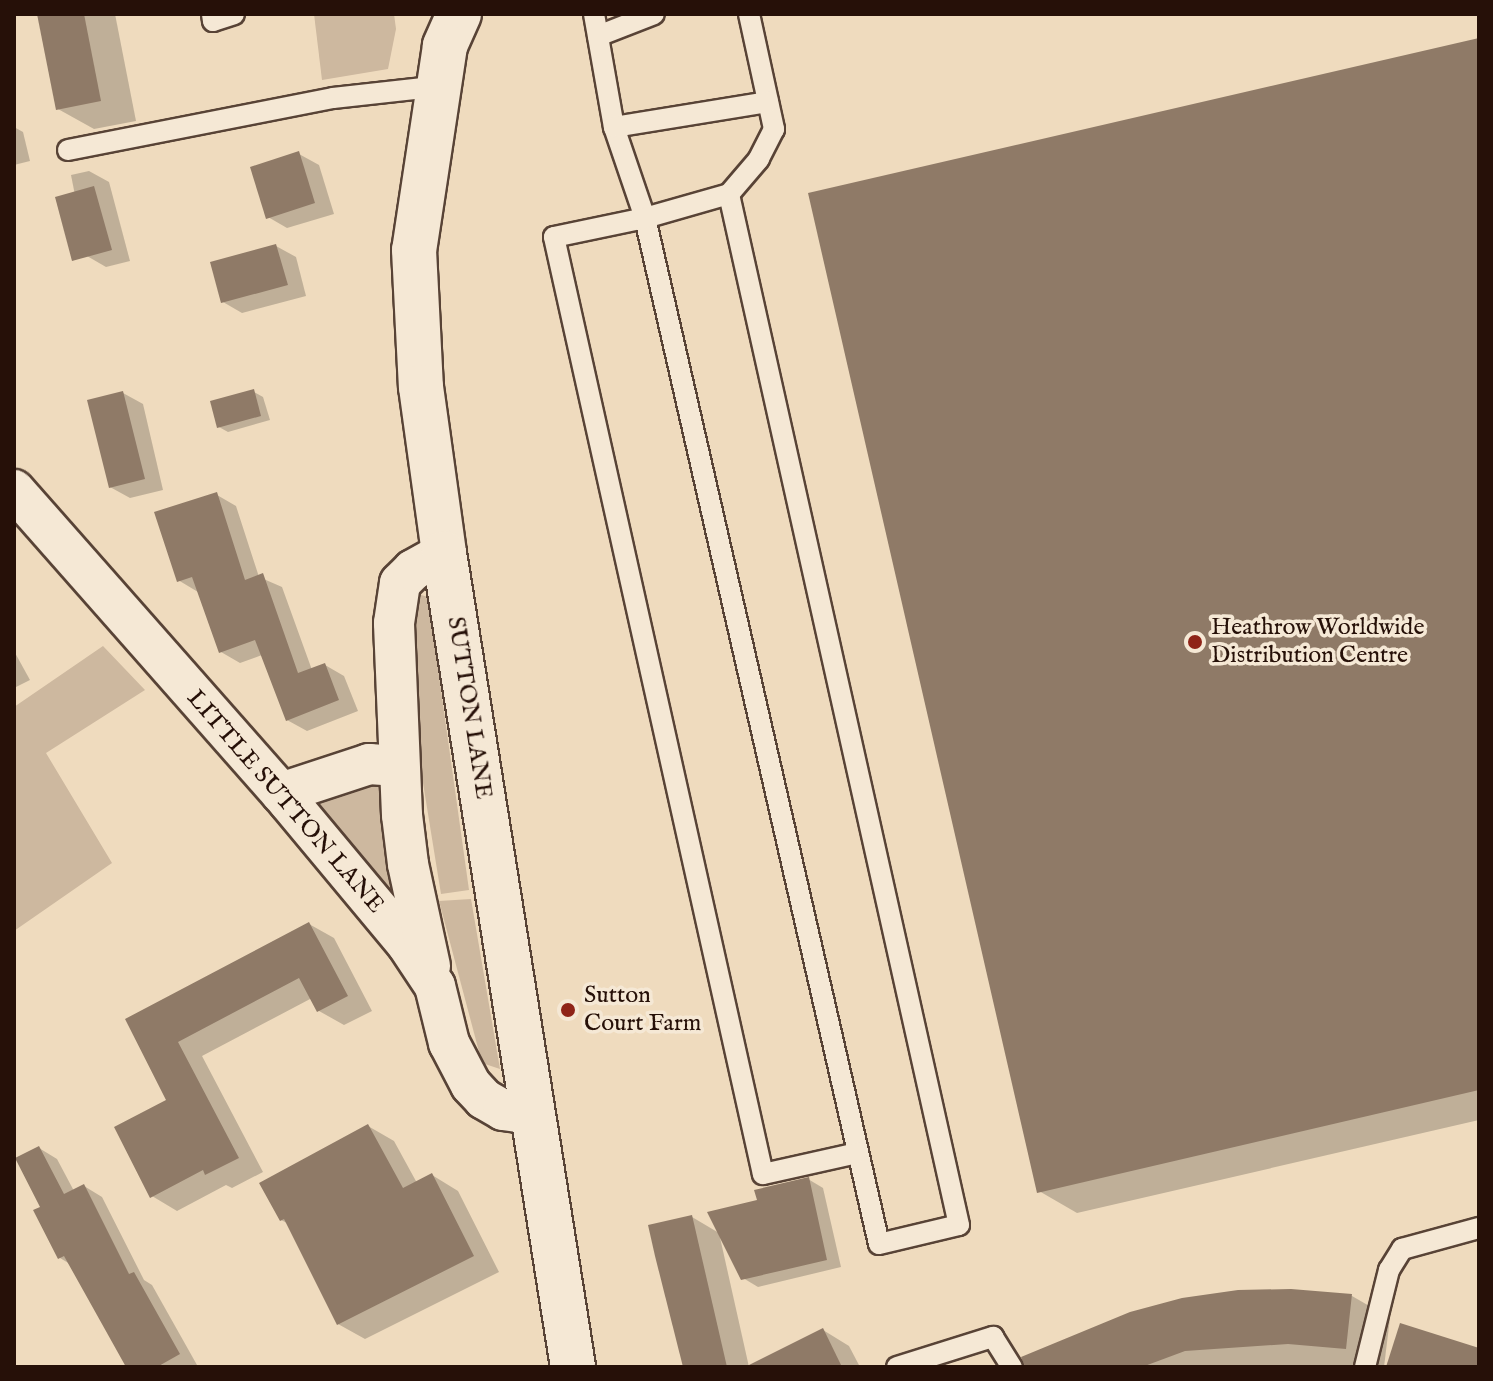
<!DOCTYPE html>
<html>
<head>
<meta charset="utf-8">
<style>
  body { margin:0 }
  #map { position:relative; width:1493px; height:1381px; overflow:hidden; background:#efdbbe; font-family:"IM FELL English",serif }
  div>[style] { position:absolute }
  .green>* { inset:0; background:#cdb89f }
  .shadow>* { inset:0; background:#0003 }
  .building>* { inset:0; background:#8f7a67 }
  .roads { filter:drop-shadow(2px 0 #584336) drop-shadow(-2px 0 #584336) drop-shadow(0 2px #584336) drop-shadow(0 -2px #584336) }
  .lane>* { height:20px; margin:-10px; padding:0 10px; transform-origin:10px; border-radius:10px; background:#f5e8d5 }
  .street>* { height:40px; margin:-20px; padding:0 20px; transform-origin:20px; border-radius:20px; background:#f5e8d5 }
  .secondary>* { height:44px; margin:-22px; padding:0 22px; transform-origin:22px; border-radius:22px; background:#f5e8d5 }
  .dots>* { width:22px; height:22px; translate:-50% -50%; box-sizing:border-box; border:4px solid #f5e8d5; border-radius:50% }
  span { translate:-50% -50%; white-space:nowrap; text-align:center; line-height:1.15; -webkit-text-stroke:7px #f5e8d5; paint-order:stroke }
  .poi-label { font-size:24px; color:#261008 }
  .left { translate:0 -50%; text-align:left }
  .street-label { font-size:24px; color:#261008 }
  .frame { position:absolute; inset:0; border:16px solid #261008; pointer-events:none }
</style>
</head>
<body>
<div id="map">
  <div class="green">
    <i style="clip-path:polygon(314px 14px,394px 14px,396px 29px,388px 69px,322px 80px)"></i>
    <i style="clip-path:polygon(411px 592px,428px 597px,469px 890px,441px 894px,418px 752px)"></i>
    <i style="clip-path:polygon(103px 646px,145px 690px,46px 753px,112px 863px,14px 931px,14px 707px)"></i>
    <i style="clip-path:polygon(374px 783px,382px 788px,400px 914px,313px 808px,323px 795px)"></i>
    <i style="clip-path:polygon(471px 899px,500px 1069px,482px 1063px,439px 901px)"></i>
  </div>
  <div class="shadow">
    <i style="clip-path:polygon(38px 14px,115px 14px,136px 121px,94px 129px,58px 109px)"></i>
    <i style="clip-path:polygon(1479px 40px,1479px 1120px,1077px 1213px,1039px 1191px)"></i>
    <i style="clip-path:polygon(14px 127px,23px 132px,30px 161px,14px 165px)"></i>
    <i style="clip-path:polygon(299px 154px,319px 165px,334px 214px,287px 228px,268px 217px)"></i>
    <i style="clip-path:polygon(89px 171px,109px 182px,130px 261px,106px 267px,87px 256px,71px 175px)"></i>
    <i style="clip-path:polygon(276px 246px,296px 257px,306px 296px,242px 313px,223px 302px)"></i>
    <i style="clip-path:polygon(254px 392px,263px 397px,270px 420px,228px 432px,219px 427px)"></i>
    <i style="clip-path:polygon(123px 393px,143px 404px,163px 490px,130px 498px,110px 487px)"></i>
    <i style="clip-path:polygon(217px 495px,236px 506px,259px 577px,282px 587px,312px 670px,325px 665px,344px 676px,358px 711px,307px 731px,287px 720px,262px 655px,240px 663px,221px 652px,198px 592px,178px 580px)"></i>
    <i style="clip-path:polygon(14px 651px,30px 680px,14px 688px)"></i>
    <i style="clip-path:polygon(309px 924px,334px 938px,372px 1011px,344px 1025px,319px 1011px,312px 998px,202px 1056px,263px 1172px,232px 1188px,226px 1185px,177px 1211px,152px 1196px,168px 1101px,128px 1019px)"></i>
    <i style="clip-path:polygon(368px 1126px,394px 1141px,417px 1183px,432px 1175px,458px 1191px,499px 1272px,365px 1339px,338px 1324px,289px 1224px,281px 1220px)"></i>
    <i style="clip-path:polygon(39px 1148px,57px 1159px,74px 1191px,84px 1186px,102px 1197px,144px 1280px,152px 1285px,197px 1365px,128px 1367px,70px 1264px,60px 1258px,42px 1208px)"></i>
    <i style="clip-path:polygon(808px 1179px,823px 1188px,841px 1267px,758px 1287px,743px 1278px)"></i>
    <i style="clip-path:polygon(692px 1217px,719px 1233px,749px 1367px,685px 1367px)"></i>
    <i style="clip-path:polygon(1352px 1296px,1390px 1318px,1384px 1367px,1054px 1367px)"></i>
    <i style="clip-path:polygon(823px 1330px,849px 1346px,860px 1367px,787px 1367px)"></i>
  </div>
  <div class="building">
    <i style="clip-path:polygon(37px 14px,84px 14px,101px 101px,56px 110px)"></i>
    <i style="clip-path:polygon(1479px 38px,1479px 1090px,1037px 1193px,808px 193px)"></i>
    <i style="clip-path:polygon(299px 151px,315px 203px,266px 219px,250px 167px)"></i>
    <i style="clip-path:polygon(94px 186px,112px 250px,72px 261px,55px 197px)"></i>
    <i style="clip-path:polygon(276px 244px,288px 285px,221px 303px,210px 262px)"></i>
    <i style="clip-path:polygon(254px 389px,261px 416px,217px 428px,210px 401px)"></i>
    <i style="clip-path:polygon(123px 391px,145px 479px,109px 488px,87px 400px)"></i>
    <i style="clip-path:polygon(217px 492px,245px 580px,263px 573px,298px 673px,325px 663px,339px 700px,286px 721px,255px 640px,219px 653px,192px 577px,177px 582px,154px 512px)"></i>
    <i style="clip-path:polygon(309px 922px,348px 996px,317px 1012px,299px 978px,178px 1042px,239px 1158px,205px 1175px,203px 1170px,150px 1198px,114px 1127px,166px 1100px,125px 1019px)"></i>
    <i style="clip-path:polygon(368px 1124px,403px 1188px,432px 1173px,474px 1256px,337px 1325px,284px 1219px,280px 1221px,259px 1183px)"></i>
    <i style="clip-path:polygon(39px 1146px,64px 1194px,84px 1184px,129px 1274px,134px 1272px,180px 1354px,157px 1367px,126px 1367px,64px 1256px,58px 1259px,33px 1210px,40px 1207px,15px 1158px)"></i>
    <i style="clip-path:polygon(809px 1177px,827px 1260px,741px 1280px,707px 1212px,757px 1200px,754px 1190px)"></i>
    <i style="clip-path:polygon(692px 1215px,727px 1367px,683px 1367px,655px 1256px,648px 1225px)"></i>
    <i style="clip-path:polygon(1291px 1289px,1352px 1294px,1346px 1349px,1288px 1344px,1185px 1351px,1142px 1367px,1025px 1367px,1021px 1357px,1130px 1312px,1182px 1298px,1238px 1290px)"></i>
    <i style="clip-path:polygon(1400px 1323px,1479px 1348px,1479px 1367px,1386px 1367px)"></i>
    <i style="clip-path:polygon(823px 1328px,842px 1367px,745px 1367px)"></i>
  </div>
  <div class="roads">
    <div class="lane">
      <i style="left:212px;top:14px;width:7px;rotate:82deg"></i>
      <i style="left:213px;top:21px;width:22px;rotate:-18deg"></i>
      <i style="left:594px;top:14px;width:115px;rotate:80deg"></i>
      <i style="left:614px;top:127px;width:96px;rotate:71.2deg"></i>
      <i style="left:645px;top:218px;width:1052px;rotate:77.15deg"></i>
      <i style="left:879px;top:1244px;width:82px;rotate:-13.4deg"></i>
      <i style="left:959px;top:1225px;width:1056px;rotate:-102.58deg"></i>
      <i style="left:749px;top:14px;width:118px;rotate:77.7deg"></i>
      <i style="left:774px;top:129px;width:34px;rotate:117deg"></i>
      <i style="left:759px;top:159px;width:46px;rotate:130.6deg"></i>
      <i style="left:729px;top:194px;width:87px;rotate:164.1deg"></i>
      <i style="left:645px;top:218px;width:93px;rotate:168.2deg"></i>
      <i style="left:554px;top:237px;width:960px;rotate:77.43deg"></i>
      <i style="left:763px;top:1174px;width:97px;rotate:-12.5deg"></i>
      <i style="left:598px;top:36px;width:60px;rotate:-21.4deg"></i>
      <i style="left:614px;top:127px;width:156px;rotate:-9.2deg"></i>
      <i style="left:68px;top:150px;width:270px;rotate:-11.1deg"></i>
      <i style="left:333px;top:98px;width:109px;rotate:-6.3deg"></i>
      <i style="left:897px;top:1367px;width:101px;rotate:-17.4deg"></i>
      <i style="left:993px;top:1337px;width:36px;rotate:58deg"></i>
      <i style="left:1365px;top:1367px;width:100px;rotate:-76.1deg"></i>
      <i style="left:1389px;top:1270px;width:25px;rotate:-58deg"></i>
      <i style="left:1402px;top:1249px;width:80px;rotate:-15.3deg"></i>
    </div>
    <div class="street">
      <i style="left:14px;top:490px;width:414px;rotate:48.6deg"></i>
      <i style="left:288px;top:801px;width:186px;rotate:50.2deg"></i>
      <i style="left:407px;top:944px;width:50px;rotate:56.3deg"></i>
      <i style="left:435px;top:986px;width:59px;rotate:76.2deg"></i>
      <i style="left:449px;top:1043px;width:47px;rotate:62.4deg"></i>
      <i style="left:471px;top:1085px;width:19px;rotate:47deg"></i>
      <i style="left:484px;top:1099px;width:22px;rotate:30deg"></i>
      <i style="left:503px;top:1110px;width:29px;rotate:8deg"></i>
      <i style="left:281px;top:793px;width:93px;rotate:-18.2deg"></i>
      <i style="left:369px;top:764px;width:29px;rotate:4deg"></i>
      <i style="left:430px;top:966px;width:104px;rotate:-102.2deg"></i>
      <i style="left:408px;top:864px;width:49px;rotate:-97deg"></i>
      <i style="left:402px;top:815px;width:192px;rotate:-92.4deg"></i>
      <i style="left:394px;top:623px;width:40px;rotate:-81.5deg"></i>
      <i style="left:400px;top:583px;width:18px;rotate:-45deg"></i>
      <i style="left:413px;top:570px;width:35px;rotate:-29deg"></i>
    </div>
    <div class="secondary">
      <i style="left:459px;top:14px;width:35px;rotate:114deg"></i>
      <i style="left:445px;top:46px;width:206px;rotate:98.6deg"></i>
      <i style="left:414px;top:250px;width:137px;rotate:87.1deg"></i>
      <i style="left:421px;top:387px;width:168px;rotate:82.1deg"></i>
      <i style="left:444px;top:553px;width:824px;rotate:80.99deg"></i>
    </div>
  </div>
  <div class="dots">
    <i style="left:1195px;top:642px;background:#8f2418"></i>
    <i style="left:568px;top:1010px;background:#8f2418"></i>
  </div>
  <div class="poi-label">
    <span class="left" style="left:1211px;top:642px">Heathrow Worldwide<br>Distribution Centre</span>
    <span class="left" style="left:584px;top:1010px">Sutton<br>Court Farm</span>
  </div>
  <div class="street-label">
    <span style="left:469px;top:708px;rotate:81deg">SUTTON LANE</span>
    <span style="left:285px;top:802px;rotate:49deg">LITTLE SUTTON LANE</span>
  </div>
  <div class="frame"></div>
</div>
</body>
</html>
